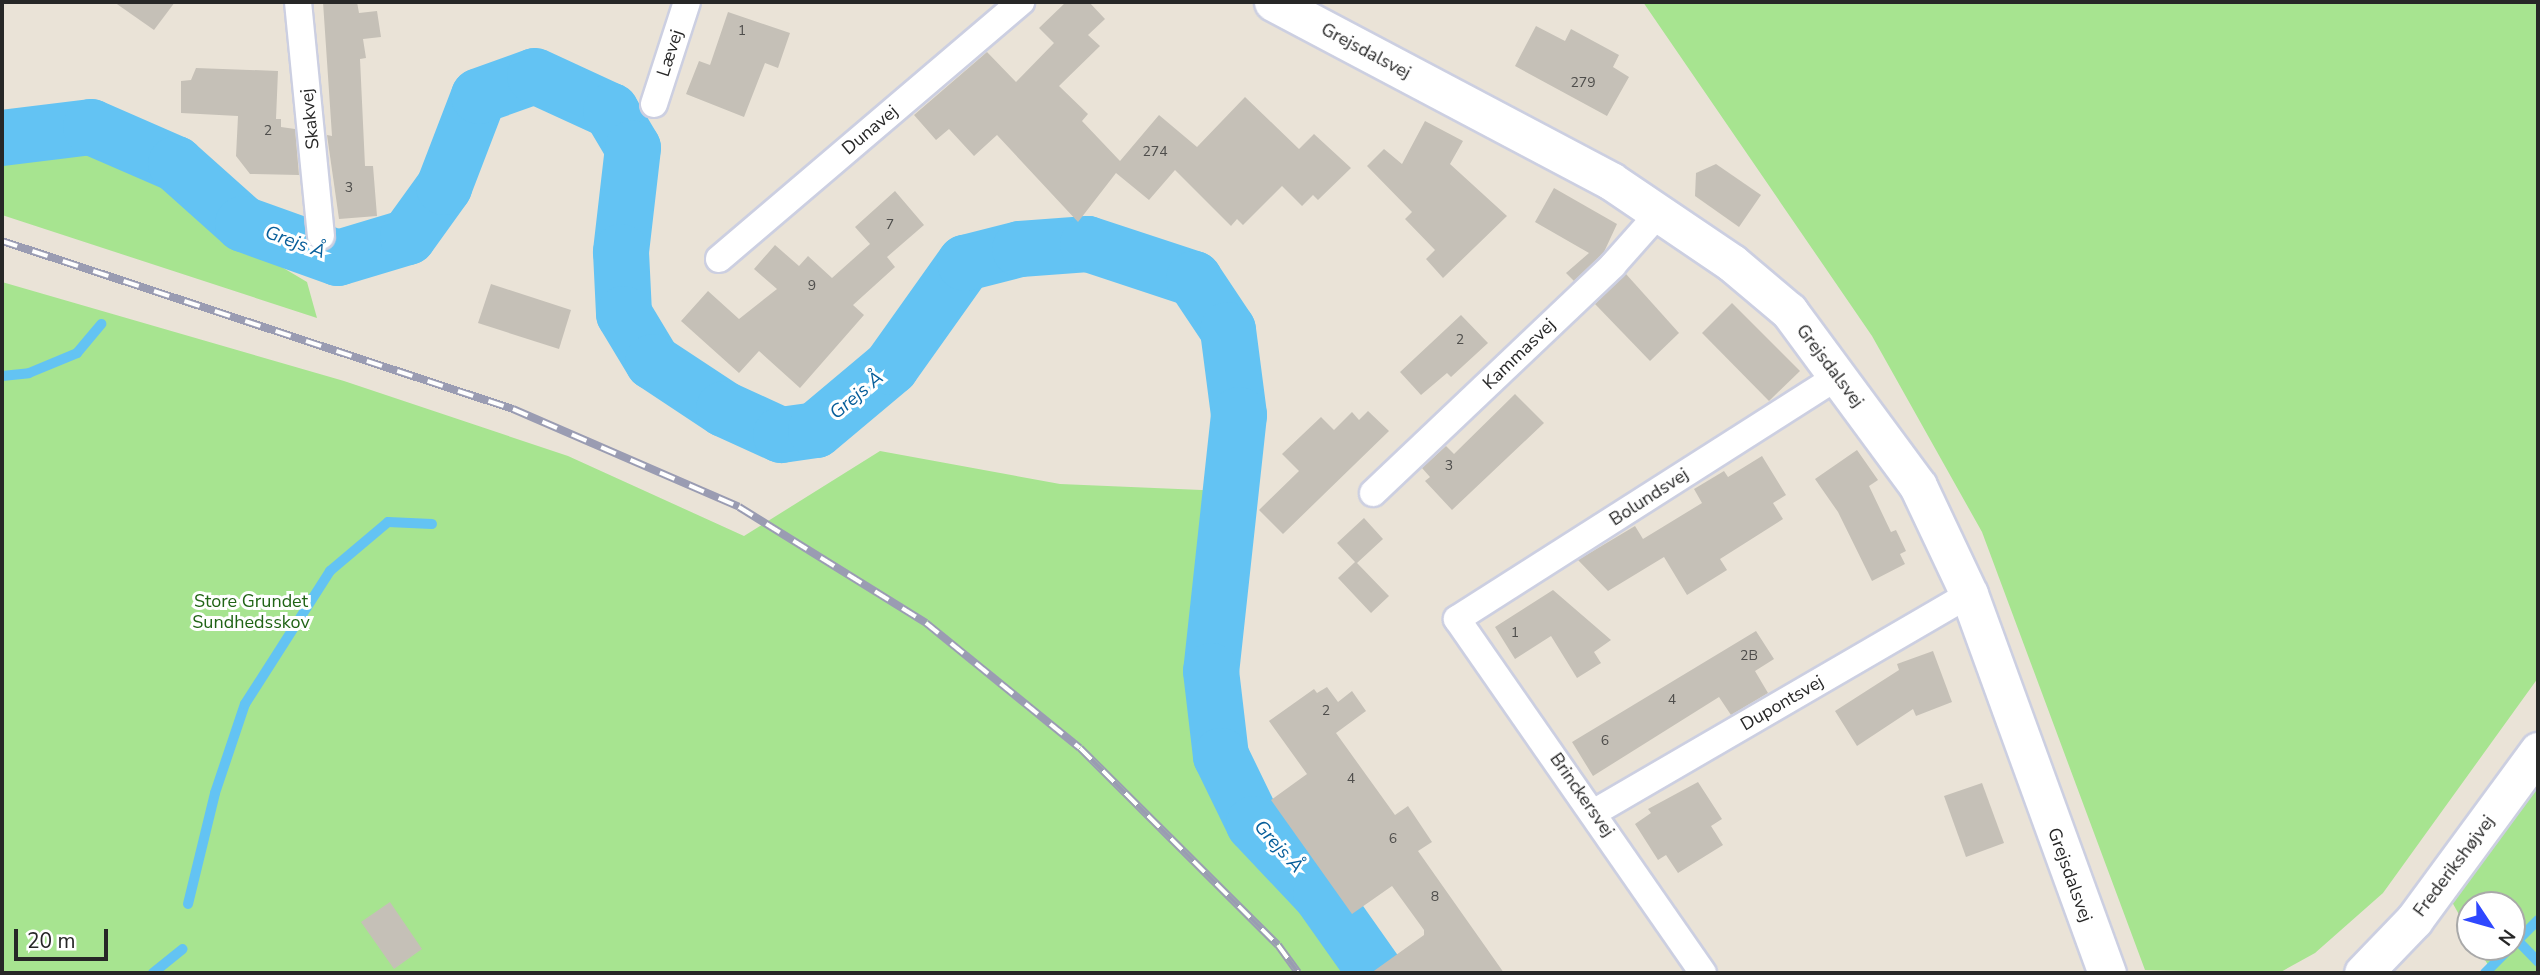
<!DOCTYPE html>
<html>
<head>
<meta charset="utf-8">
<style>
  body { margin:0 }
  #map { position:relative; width:2540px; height:975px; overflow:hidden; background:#eae3d7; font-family:"Nunito Sans",sans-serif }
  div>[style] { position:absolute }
  .green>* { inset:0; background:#a7e490 }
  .stream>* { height:10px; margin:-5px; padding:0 5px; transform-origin:5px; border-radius:5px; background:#63c3f3 }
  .river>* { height:56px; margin:-28px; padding:0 28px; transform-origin:28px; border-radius:28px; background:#63c3f3 }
  .building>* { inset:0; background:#c5c0b7 }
  .roads { filter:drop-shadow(2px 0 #cccfe1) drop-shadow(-2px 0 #cccfe1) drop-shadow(0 2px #cccfe1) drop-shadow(0 -2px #cccfe1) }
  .street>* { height:26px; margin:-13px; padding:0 13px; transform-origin:13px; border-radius:13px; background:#fff }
  .secondary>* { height:37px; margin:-18.5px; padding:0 18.5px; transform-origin:18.5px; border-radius:18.5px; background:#fff }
  .rail>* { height:8px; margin-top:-4px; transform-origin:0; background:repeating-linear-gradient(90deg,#fff 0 16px,#9a9cb2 0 32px); box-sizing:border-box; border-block:2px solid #9a9cb2 }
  span { translate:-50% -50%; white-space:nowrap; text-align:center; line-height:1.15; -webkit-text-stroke:6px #fff; paint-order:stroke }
  .number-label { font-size:14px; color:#4e4d4b }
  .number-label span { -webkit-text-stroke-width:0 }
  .street-label { font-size:18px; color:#272727 }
  .park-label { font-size:18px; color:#216416 }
  .water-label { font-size:19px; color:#075e9a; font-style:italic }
  .frame { position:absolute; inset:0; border:4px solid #272727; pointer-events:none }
  .north { position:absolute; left:2456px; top:891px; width:70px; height:70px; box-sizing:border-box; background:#fff; border:2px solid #a9a9a9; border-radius:50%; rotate:126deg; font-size:19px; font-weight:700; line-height:28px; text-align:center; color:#272727 }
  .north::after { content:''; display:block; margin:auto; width:24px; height:32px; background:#2f48ff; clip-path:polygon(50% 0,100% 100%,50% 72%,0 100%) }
  .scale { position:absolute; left:14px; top:929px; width:94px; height:32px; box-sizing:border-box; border:4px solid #272727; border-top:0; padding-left:9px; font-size:21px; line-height:24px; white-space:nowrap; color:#272727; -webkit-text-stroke:5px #fff; paint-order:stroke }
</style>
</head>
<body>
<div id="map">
  <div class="green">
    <i style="clip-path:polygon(1643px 2px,2538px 2px,2538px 678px,2383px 893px,2315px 953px,2279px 973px,2145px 970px,1982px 532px,1872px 336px)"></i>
    <i style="clip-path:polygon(106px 148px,158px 175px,248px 247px,307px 282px,317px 318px,2px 215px,2px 154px)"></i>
    <i style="clip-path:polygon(2px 282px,344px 381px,568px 456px,744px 536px,880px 451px,1060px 484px,1249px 492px,1228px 718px,1250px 789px,1331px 885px,1389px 973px,2px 973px)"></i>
    <i style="clip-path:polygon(2538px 779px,2538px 973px,2493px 973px,2477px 947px,2512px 947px,2512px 905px,2470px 905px,2470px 934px,2452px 902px)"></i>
  </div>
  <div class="stream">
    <i style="left:2px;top:376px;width:27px;rotate:-6deg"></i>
    <i style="left:29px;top:373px;width:52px;rotate:-22.6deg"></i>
    <i style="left:77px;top:353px;width:38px;rotate:-50deg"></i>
    <i style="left:188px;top:904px;width:114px;rotate:-76.3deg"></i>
    <i style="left:215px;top:793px;width:94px;rotate:-71.4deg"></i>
    <i style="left:245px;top:704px;width:158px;rotate:-57.4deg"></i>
    <i style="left:330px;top:571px;width:76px;rotate:-40.2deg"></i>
    <i style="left:388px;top:522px;width:44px;rotate:2.6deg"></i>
    <i style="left:2518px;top:941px;width:29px;rotate:46deg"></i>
    <i style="left:153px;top:973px;width:38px;rotate:-39deg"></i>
    <i style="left:2485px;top:973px;width:75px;rotate:-45deg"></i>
  </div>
  <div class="river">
    <i style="left:2px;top:138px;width:90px;rotate:-7deg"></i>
    <i style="left:91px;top:127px;width:93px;rotate:23.5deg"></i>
    <i style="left:176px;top:164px;width:90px;rotate:41.8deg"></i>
    <i style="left:243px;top:224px;width:101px;rotate:19.7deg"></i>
    <i style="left:338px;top:258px;width:73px;rotate:-16.7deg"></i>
    <i style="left:408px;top:237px;width:62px;rotate:-54.2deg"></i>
    <i style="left:444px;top:187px;width:97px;rotate:-69deg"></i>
    <i style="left:479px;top:96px;width:59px;rotate:-19.7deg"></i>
    <i style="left:535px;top:76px;width:84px;rotate:24.7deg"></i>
    <i style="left:611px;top:111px;width:43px;rotate:59.3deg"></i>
    <i style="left:633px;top:148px;width:105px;rotate:96.6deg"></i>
    <i style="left:621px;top:252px;width:62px;rotate:87.2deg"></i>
    <i style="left:624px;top:314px;width:56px;rotate:58.9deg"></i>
    <i style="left:653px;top:362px;width:85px;rotate:33.5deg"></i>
    <i style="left:724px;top:409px;width:63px;rotate:24.5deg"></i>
    <i style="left:781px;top:435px;width:35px;rotate:-8deg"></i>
    <i style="left:816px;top:430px;width:98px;rotate:-40deg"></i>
    <i style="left:891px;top:367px;width:128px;rotate:-54.6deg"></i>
    <i style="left:965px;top:263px;width:57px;rotate:-14.3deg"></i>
    <i style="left:1020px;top:249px;width:68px;rotate:-4.2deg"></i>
    <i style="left:1088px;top:244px;width:112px;rotate:18.3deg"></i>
    <i style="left:1194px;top:279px;width:61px;rotate:56.3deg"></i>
    <i style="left:1228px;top:330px;width:86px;rotate:82.6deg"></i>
    <i style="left:1239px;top:415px;width:258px;rotate:96.2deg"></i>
    <i style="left:1211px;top:671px;width:86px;rotate:83.3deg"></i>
    <i style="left:1221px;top:756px;width:76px;rotate:64.1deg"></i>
    <i style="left:1254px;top:824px;width:98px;rotate:46.7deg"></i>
    <i style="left:1321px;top:895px;width:95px;rotate:54.8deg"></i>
  </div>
  <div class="building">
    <i style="clip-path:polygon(114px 2px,175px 2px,154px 30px)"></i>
    <i style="clip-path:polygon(323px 2px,357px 2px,359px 13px,377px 11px,381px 37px,363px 39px,366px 58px,360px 59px,365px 166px,373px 166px,377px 216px,339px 219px,327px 135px,332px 136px)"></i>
    <i style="clip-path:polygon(1066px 2px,1089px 2px,1105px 19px,1088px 35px,1100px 46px,1059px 86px,1088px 114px,1082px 121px,1120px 161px,1159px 115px,1197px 147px,1245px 97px,1299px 149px,1314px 134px,1351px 168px,1318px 200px,1313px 195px,1302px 206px,1282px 186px,1243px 225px,1237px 219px,1231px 226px,1175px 170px,1149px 200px,1116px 173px,1078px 222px,997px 135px,974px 156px,949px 129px,936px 140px,914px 115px,987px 52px,1016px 82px,1054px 43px,1039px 28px)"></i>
    <i style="clip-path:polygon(728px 12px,790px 33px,778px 68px,765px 63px,744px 117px,686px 94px,699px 61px,710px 65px)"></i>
    <i style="clip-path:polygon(1536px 26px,1565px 41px,1571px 29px,1619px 55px,1613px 67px,1629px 77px,1607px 116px,1515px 66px)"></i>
    <i style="clip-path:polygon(196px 68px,278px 71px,276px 119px,281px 119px,281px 127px,295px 129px,299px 175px,250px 174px,236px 156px,238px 116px,181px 113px,181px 81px,191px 80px)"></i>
    <i style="clip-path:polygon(1425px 121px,1463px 141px,1450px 164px,1507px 216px,1443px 278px,1426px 259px,1435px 250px,1405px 219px,1412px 212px,1367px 166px,1384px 149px,1402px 164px)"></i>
    <i style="clip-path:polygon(1716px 164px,1761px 195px,1739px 227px,1695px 196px,1696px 173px)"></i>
    <i style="clip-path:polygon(1554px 188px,1617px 224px,1604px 252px,1574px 281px,1566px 273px,1589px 253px,1535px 222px)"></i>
    <i style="clip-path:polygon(895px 191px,924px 225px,887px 257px,895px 267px,853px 305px,864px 315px,800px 388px,759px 351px,739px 373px,681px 321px,708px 291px,739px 319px,777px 289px,754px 269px,775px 245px,799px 266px,808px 256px,832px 278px,870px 244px,855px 227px)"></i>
    <i style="clip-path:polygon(1626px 274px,1679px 333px,1650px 361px,1595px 304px)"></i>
    <i style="clip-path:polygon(491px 284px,571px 310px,559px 349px,478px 323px)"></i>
    <i style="clip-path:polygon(1732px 303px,1800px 371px,1769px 401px,1702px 333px)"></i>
    <i style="clip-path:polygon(1461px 315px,1488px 343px,1451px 377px,1447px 373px,1421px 395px,1400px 372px)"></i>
    <i style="clip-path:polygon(1515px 394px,1544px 423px,1452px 510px,1425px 481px,1430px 477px,1422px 468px,1446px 446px,1454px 454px)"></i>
    <i style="clip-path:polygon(1368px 411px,1389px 431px,1283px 534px,1259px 510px,1299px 471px,1282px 454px,1321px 417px,1334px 430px,1352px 412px,1359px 420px)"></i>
    <i style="clip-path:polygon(1857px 450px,1878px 480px,1869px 486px,1891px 532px,1896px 530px,1906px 551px,1900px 554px,1905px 564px,1872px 581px,1838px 512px,1815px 479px)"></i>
    <i style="clip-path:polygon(1762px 456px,1786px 495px,1773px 503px,1783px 519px,1720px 559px,1727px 570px,1687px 595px,1664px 557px,1608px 591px,1578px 560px,1635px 526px,1643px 539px,1702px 503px,1694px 489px,1724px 471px,1728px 477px)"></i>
    <i style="clip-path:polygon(1364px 518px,1383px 539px,1357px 563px,1389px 596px,1371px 613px,1338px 578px,1355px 562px,1337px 543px)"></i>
    <i style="clip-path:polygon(1553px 590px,1611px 640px,1594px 652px,1601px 663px,1577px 678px,1551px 636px,1515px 659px,1495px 627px)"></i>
    <i style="clip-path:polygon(1756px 631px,1774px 659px,1755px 671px,1768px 693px,1731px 715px,1719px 697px,1593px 776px,1572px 742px)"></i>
    <i style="clip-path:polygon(1933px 651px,1952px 702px,1916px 716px,1913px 709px,1857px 746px,1835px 711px,1899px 670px,1897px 664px)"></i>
    <i style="clip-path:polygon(1327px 687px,1338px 702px,1352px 691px,1366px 711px,1336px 733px,1395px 815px,1408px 806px,1432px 842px,1418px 851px,1504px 973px,1371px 973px,1424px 935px,1424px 930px,1392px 886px,1352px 914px,1271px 800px,1307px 774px,1269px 721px,1314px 689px,1317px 693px)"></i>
    <i style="clip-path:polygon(1698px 782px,1722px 819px,1711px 826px,1723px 845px,1678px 873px,1666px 855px,1658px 860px,1635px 824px,1651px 813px,1648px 809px)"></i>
    <i style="clip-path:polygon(1982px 783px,2004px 843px,1966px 857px,1944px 796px)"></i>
    <i style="clip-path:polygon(390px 902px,422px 949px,394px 969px,361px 922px)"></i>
  </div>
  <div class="roads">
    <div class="street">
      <i style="left:298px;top:2px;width:235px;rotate:84.4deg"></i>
      <i style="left:654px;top:104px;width:107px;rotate:-72.1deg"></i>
      <i style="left:719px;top:259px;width:397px;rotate:-40.4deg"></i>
      <i style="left:1373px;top:493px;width:331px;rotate:-43.5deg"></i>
      <i style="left:1613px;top:265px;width:72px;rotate:-48.4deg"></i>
      <i style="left:1595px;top:812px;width:433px;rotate:-30.2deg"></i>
      <i style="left:1703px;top:973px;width:431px;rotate:-124.8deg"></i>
      <i style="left:1457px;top:619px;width:454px;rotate:-32.5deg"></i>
    </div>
    <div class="secondary">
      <i style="left:1273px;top:2px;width:382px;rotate:27.9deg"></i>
      <i style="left:1611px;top:181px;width:146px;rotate:34.1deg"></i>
      <i style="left:1732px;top:263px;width:75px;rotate:40.1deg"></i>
      <i style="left:1789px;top:311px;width:217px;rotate:53.6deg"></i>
      <i style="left:1918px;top:486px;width:119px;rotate:64.7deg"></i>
      <i style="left:1969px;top:594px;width:403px;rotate:70deg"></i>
      <i style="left:2363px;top:973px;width:74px;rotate:-46.1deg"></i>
      <i style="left:2414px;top:920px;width:210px;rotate:-53.7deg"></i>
    </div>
  </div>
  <div class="rail">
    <i style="left:2px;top:241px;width:538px;rotate:18.2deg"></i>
    <i style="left:513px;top:409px;width:246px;rotate:23.4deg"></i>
    <i style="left:739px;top:507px;width:220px;rotate:31.8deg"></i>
    <i style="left:926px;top:623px;width:198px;rotate:39.1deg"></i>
    <i style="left:1080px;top:748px;width:279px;rotate:44.9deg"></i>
    <i style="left:1278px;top:945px;width:34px;rotate:54deg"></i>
  </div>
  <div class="number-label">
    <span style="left:742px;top:31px">1</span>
    <span style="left:1583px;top:83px">279</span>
    <span style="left:268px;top:131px">2</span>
    <span style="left:1155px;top:152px">274</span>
    <span style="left:349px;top:188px">3</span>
    <span style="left:890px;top:225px">7</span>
    <span style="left:812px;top:286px">9</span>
    <span style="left:1460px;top:340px">2</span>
    <span style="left:1449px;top:466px">3</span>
    <span style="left:1515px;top:633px">1</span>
    <span style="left:1749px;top:656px">2B</span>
    <span style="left:1672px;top:700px">4</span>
    <span style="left:1326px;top:711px">2</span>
    <span style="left:1605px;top:741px">6</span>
    <span style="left:1351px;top:779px">4</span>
    <span style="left:1393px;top:839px">6</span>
    <span style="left:1435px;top:897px">8</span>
  </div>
  <div class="street-label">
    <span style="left:1366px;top:51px;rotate:28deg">Grejsdalsvej</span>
    <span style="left:670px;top:53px;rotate:-72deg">Lævej</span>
    <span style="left:310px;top:119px;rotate:-96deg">Skakvej</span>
    <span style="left:870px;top:130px;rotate:-40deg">Dunavej</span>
    <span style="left:1519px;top:354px;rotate:-44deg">Kammasvej</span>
    <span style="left:1830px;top:366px;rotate:53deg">Grejsdalsvej</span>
    <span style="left:1649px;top:497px;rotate:-33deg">Bolundsvej</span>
    <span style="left:1782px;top:703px;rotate:-30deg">Dupontsvej</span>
    <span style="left:1582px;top:795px;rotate:55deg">Brinckersvej</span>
    <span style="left:2454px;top:866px;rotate:-53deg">Frederikshøjvej</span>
    <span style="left:2070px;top:875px;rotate:70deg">Grejsdalsvej</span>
  </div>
  <div class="park-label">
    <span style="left:251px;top:612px">Store Grundet<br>Sundhedsskov</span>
  </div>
  <div class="water-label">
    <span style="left:295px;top:243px;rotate:20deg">Grejs Å</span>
    <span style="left:857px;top:396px;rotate:-40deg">Grejs Å</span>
    <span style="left:1278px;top:847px;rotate:48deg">Grejs Å</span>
  </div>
  <div class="frame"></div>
  <div class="north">N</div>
  <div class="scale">20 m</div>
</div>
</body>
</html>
